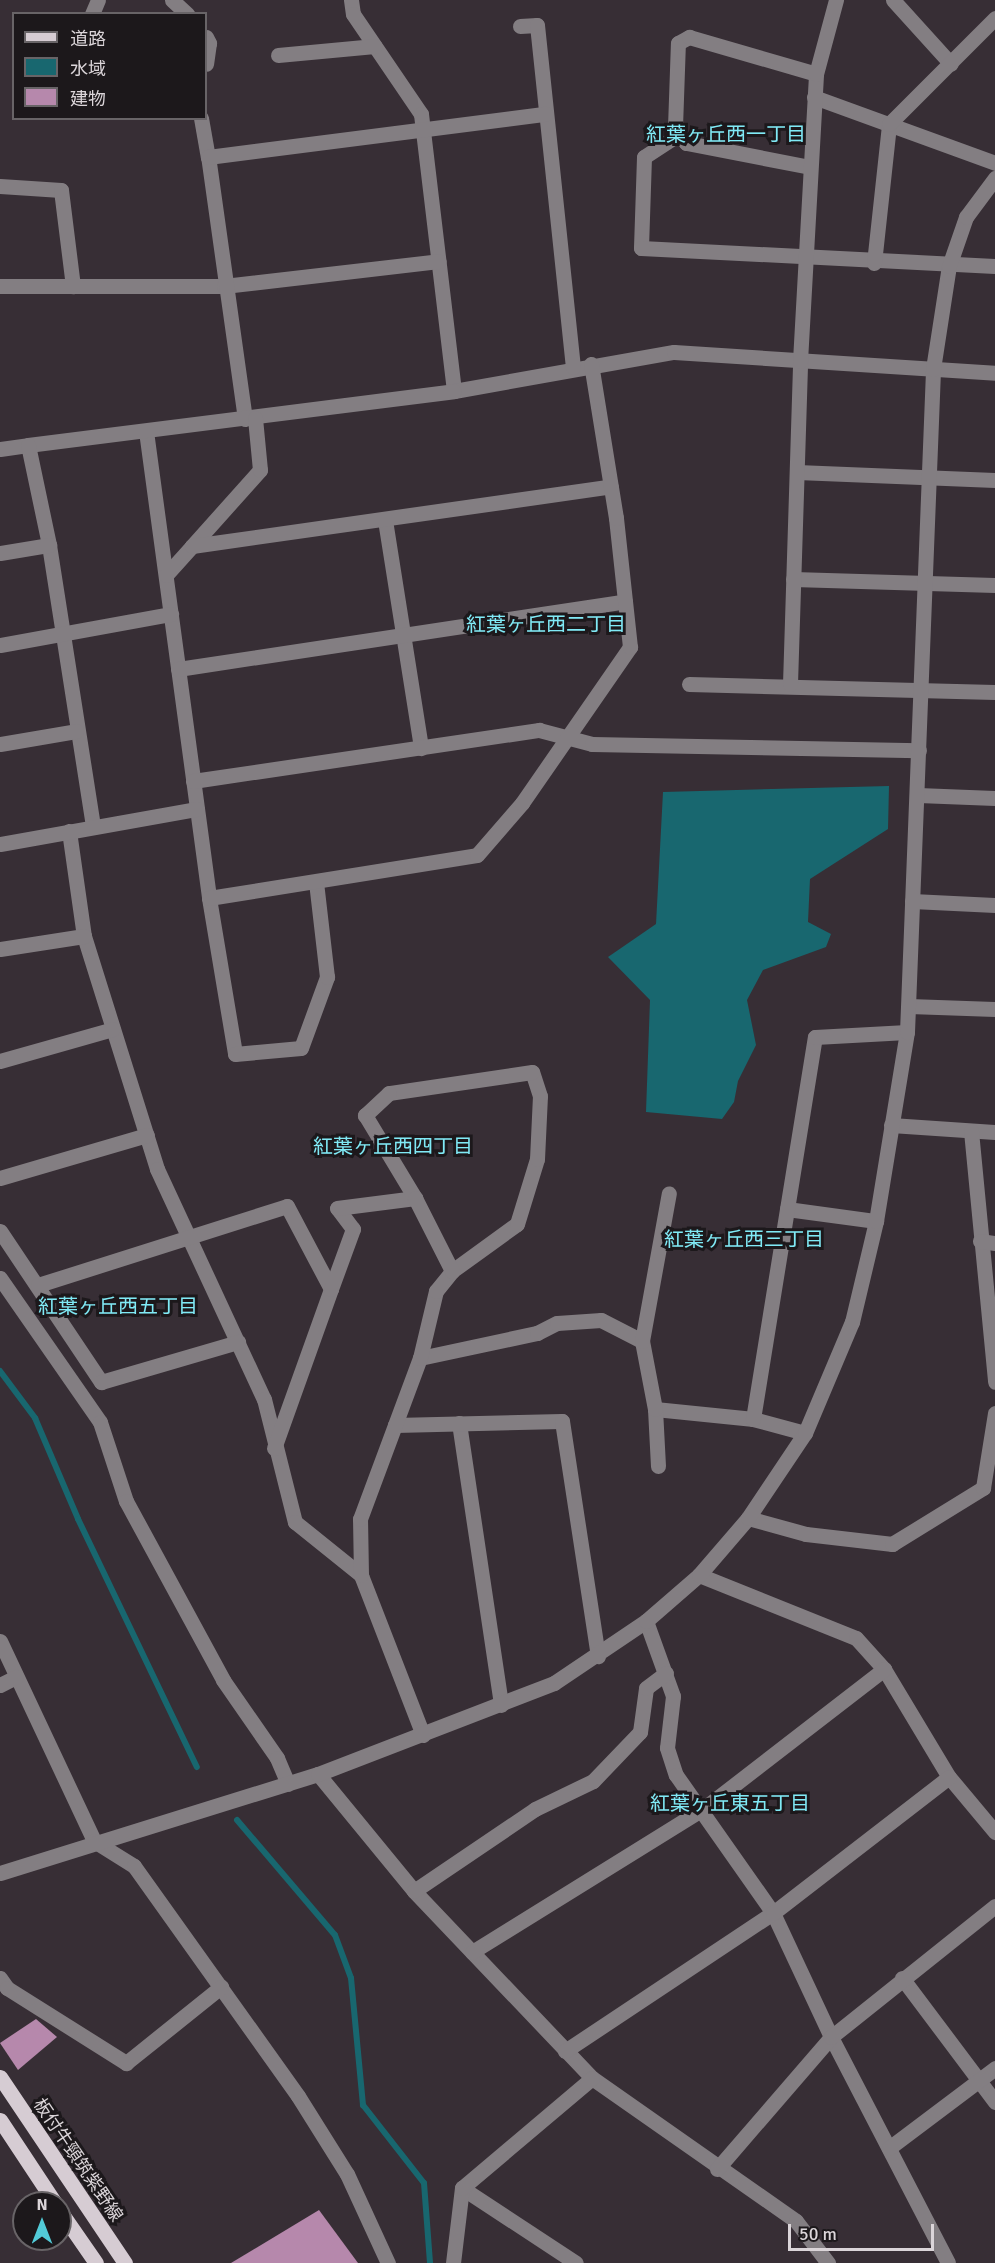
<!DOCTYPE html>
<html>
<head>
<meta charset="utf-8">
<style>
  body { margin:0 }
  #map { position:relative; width:995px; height:2263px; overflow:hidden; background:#372e35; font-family:Signika,"Noto Sans JP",sans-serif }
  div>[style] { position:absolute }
  .water>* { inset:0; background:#18676f }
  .stream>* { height:6px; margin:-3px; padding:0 3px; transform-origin:3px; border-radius:3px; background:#18676f }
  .building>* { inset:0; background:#b688ac }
  .minor>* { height:15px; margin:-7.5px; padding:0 7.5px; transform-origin:7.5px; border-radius:7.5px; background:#837e82 }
  .major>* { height:15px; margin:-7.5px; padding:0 7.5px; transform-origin:7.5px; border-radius:7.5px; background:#d6ccd3 }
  span { translate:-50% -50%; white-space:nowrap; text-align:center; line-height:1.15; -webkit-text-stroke:6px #1c181b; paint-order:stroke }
  .street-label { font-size:18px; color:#dbd5d9 }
  .neighbourhood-label { font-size:20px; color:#80eaf6 }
  .legend { position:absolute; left:12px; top:12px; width:195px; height:108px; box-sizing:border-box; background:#1c181b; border:2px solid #686467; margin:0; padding:8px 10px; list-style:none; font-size:18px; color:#dbd5d9 }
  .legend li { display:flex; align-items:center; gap:12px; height:30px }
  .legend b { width:30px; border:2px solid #686467 }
  .north { position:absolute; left:12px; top:2191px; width:60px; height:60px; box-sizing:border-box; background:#1c181b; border:2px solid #686467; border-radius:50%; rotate:0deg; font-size:16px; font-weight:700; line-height:24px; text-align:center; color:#dbd5d9 }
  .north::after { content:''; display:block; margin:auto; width:21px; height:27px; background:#52cbd8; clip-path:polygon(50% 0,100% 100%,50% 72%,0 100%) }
  .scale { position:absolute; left:788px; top:2224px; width:146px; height:27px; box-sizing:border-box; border:3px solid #dbd5d9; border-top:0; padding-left:8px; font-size:18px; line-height:21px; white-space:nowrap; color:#dbd5d9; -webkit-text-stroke:4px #1c181b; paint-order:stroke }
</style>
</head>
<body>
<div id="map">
  <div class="water">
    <i style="clip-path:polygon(889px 786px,888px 829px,810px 879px,808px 922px,831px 934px,826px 947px,763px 970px,747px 1000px,756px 1045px,738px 1081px,734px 1102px,722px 1119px,646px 1112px,650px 1000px,608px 957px,656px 924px,663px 792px)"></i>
  </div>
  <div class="stream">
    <i style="left:0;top:1371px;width:59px;rotate:53.3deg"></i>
    <i style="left:35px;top:1418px;width:110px;rotate:66.9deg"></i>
    <i style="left:78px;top:1519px;width:275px;rotate:64.4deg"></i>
    <i style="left:237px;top:1820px;width:151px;rotate:49.6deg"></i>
    <i style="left:335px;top:1935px;width:46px;rotate:69.6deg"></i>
    <i style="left:351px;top:1978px;width:128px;rotate:84.6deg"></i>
    <i style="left:363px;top:2105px;width:99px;rotate:52deg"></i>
    <i style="left:424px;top:2183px;width:80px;rotate:85.7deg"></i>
  </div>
  <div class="building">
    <i style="clip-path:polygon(36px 2019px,57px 2037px,18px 2070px,0 2043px)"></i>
    <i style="clip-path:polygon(319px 2210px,358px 2263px,231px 2263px)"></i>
  </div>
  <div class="minor">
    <i style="left:172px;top:0;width:21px;rotate:43deg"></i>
    <i style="left:351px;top:0;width:14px;rotate:82deg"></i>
    <i style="left:353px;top:14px;width:121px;rotate:55.8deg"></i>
    <i style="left:421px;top:114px;width:279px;rotate:83.2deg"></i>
    <i style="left:454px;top:391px;width:223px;rotate:-10.1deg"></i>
    <i style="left:674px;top:352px;width:322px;rotate:3.7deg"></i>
    <i style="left:893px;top:0;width:86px;rotate:47.8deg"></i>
    <i style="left:92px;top:14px;width:15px;rotate:-67deg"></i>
    <i style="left:520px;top:26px;width:17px;rotate:-3deg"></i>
    <i style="left:537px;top:25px;width:344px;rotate:84deg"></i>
    <i style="left:206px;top:37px;width:7px;rotate:63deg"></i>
    <i style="left:209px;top:43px;width:21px;rotate:98deg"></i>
    <i style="left:278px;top:55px;width:97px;rotate:-5.3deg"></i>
    <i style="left:814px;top:97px;width:193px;rotate:20deg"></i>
    <i style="left:201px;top:118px;width:40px;rotate:80deg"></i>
    <i style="left:679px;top:134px;width:42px;rotate:146.7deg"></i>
    <i style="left:644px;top:157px;width:91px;rotate:91.9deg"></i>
    <i style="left:641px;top:248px;width:354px;rotate:2.9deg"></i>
    <i style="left:810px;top:167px;width:126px;rotate:-169deg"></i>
    <i style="left:686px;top:143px;width:19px;rotate:-125deg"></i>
    <i style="left:675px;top:127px;width:84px;rotate:-88deg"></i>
    <i style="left:678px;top:43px;width:13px;rotate:-29deg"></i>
    <i style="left:689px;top:37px;width:132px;rotate:16.2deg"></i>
    <i style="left:0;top:186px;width:61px;rotate:3.8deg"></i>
    <i style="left:61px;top:190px;width:97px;rotate:82.9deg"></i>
    <i style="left:874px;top:263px;width:140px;rotate:-83.8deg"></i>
    <i style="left:889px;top:124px;width:150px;rotate:-45deg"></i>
    <i style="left:0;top:286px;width:224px"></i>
    <i style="left:224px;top:286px;width:216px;rotate:-6.6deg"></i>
    <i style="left:245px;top:419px;width:265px;rotate:-98deg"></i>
    <i style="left:208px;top:157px;width:340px;rotate:-7.3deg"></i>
    <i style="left:146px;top:431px;width:471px;rotate:82.3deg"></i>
    <i style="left:209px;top:898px;width:158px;rotate:80.5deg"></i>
    <i style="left:235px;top:1054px;width:66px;rotate:-5.2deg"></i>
    <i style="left:301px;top:1048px;width:76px;rotate:-69.9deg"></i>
    <i style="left:327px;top:977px;width:96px;rotate:-96.6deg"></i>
    <i style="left:28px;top:445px;width:429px;rotate:-7.2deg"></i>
    <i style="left:0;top:449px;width:28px;rotate:-8deg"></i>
    <i style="left:28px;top:445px;width:102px;rotate:78.1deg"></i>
    <i style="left:49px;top:545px;width:285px;rotate:81.1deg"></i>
    <i style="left:797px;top:472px;width:198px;rotate:2.3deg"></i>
    <i style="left:385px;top:520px;width:231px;rotate:81deg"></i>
    <i style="left:192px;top:546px;width:102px;rotate:-48.2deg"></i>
    <i style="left:260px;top:470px;width:52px;rotate:-95.5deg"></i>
    <i style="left:0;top:553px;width:50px;rotate:-9.3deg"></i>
    <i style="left:166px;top:575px;width:39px;rotate:-48deg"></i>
    <i style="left:192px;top:546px;width:423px;rotate:-8.1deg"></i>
    <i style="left:793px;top:579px;width:202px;rotate:1.7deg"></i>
    <i style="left:0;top:645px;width:174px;rotate:-10.3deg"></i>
    <i style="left:178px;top:669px;width:452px;rotate:-8.6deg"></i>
    <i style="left:689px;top:684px;width:306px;rotate:1.5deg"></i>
    <i style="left:790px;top:684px;width:323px;rotate:-88.2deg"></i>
    <i style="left:800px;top:361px;width:287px;rotate:-86.8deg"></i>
    <i style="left:816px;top:74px;width:77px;rotate:-74.9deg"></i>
    <i style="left:0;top:744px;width:77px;rotate:-9.7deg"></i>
    <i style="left:193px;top:781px;width:350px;rotate:-8.4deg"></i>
    <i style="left:539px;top:730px;width:55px;rotate:14.8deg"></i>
    <i style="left:592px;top:744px;width:327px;rotate:1.1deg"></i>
    <i style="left:918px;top:795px;width:77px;rotate:2.2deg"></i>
    <i style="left:69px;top:831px;width:106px;rotate:81.9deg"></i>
    <i style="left:84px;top:936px;width:244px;rotate:72.6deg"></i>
    <i style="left:157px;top:1169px;width:254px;rotate:65.1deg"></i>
    <i style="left:264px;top:1399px;width:127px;rotate:75.9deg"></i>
    <i style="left:295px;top:1522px;width:85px;rotate:38.8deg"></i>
    <i style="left:0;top:844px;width:200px;rotate:-10.1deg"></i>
    <i style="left:209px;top:898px;width:271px;rotate:-9.1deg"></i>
    <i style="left:477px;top:855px;width:69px;rotate:-49.1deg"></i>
    <i style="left:522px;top:803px;width:190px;rotate:-55.3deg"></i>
    <i style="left:630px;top:647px;width:130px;rotate:-96.2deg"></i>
    <i style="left:616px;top:518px;width:156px;rotate:-99.2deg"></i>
    <i style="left:912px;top:901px;width:83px;rotate:2.8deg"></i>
    <i style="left:0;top:949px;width:85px;rotate:-8.8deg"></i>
    <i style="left:909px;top:1006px;width:86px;rotate:2deg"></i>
    <i style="left:0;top:1061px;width:117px;rotate:-15.8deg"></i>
    <i style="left:891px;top:1125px;width:104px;rotate:3.9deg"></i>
    <i style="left:971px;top:1131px;width:252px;rotate:84.5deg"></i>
    <i style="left:0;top:1178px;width:153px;rotate:-16.3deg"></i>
    <i style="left:787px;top:1209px;width:90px;rotate:7.7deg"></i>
    <i style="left:0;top:1231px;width:182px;rotate:56.2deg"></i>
    <i style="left:101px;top:1382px;width:143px;rotate:-16.3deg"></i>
    <i style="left:980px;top:1241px;width:15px;rotate:8deg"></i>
    <i style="left:0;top:1278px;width:175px;rotate:55.2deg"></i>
    <i style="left:100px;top:1422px;width:83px;rotate:71.8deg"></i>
    <i style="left:126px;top:1501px;width:204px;rotate:61.5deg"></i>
    <i style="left:223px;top:1680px;width:95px;rotate:55.3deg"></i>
    <i style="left:277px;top:1758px;width:28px;rotate:67deg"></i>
    <i style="left:38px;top:1285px;width:261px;rotate:-17.6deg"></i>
    <i style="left:287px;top:1206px;width:94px;rotate:62.1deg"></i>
    <i style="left:331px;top:1289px;width:169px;rotate:109.7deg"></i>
    <i style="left:331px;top:1289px;width:64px;rotate:-69.9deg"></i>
    <i style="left:353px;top:1229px;width:26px;rotate:-127deg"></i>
    <i style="left:337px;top:1208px;width:79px;rotate:-7.3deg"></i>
    <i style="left:420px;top:1358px;width:120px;rotate:-12.1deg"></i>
    <i style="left:537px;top:1333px;width:22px;rotate:-27deg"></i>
    <i style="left:557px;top:1323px;width:44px;rotate:-3.9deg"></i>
    <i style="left:601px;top:1320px;width:46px;rotate:27.1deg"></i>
    <i style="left:655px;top:1409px;width:99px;rotate:5.8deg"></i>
    <i style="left:459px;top:1423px;width:285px;rotate:81.5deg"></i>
    <i style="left:395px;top:1425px;width:167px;rotate:-1.4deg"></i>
    <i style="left:562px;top:1421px;width:238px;rotate:81.3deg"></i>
    <i style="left:805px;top:1433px;width:54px;rotate:-164.9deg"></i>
    <i style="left:753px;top:1419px;width:387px;rotate:-80.8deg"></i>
    <i style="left:815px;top:1037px;width:92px;rotate:-3.1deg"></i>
    <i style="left:658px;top:1466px;width:57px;rotate:-93deg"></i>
    <i style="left:655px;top:1409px;width:69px;rotate:-100.8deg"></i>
    <i style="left:642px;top:1341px;width:150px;rotate:-79.7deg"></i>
    <i style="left:748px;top:1518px;width:60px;rotate:15.4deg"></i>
    <i style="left:806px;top:1534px;width:87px;rotate:6.6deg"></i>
    <i style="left:892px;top:1544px;width:107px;rotate:-31.6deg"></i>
    <i style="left:983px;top:1488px;width:76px;rotate:-80.9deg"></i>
    <i style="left:699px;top:1575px;width:169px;rotate:21.9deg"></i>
    <i style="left:856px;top:1638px;width:42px;rotate:47.9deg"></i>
    <i style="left:884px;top:1669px;width:126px;rotate:59deg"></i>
    <i style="left:949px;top:1777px;width:72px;rotate:50.1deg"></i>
    <i style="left:646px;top:1621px;width:80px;rotate:70.2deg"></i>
    <i style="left:673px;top:1696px;width:52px;rotate:96.6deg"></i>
    <i style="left:667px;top:1748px;width:28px;rotate:72deg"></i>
    <i style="left:676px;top:1775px;width:169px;rotate:54.9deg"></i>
    <i style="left:773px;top:1913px;width:137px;rotate:64.9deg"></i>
    <i style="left:831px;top:2037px;width:254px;rotate:62.6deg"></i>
    <i style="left:0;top:1641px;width:221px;rotate:64.8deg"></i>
    <i style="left:94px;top:1841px;width:47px;rotate:32deg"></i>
    <i style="left:134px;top:1866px;width:282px;rotate:54.5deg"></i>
    <i style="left:298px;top:2096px;width:92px;rotate:57.9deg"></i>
    <i style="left:347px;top:2174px;width:98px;rotate:65.3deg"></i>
    <i style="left:0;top:1685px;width:18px;rotate:-27deg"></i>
    <i style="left:423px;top:1735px;width:172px;rotate:-111.2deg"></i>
    <i style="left:361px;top:1575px;width:56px;rotate:-91deg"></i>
    <i style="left:360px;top:1519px;width:172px;rotate:-69.6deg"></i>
    <i style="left:420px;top:1358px;width:69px;rotate:-76.6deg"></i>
    <i style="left:436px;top:1291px;width:26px;rotate:-51deg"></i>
    <i style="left:452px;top:1271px;width:80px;rotate:-35.9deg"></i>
    <i style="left:517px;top:1224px;width:68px;rotate:-72.9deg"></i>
    <i style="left:537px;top:1159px;width:63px;rotate:-87.3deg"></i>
    <i style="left:540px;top:1096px;width:25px;rotate:-108deg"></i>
    <i style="left:532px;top:1072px;width:145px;rotate:171.6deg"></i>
    <i style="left:389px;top:1093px;width:33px;rotate:137deg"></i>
    <i style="left:365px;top:1115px;width:97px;rotate:58.9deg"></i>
    <i style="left:415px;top:1198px;width:82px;rotate:63.1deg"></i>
    <i style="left:318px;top:1774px;width:151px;rotate:50.6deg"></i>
    <i style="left:414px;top:1891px;width:258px;rotate:46.4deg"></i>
    <i style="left:592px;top:2078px;width:249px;rotate:35deg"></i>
    <i style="left:796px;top:2221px;width:53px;rotate:52.7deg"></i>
    <i style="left:0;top:1873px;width:333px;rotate:-17.3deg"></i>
    <i style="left:318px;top:1774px;width:253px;rotate:-21.1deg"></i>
    <i style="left:554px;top:1683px;width:111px;rotate:-34deg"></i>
    <i style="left:646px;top:1621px;width:70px;rotate:-41deg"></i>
    <i style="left:699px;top:1575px;width:75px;rotate:-49.3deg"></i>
    <i style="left:748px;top:1518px;width:102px;rotate:-56.2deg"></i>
    <i style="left:805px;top:1433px;width:121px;rotate:-67.1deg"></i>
    <i style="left:852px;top:1322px;width:104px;rotate:-76.6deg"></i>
    <i style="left:876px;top:1221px;width:192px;rotate:-80.7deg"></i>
    <i style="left:907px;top:1032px;width:664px;rotate:-87.75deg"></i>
    <i style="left:933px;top:369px;width:104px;rotate:-81.2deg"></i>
    <i style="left:949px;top:266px;width:52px;rotate:-70.9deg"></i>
    <i style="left:966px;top:217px;width:49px;rotate:-53.4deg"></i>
    <i style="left:414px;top:1891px;width:146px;rotate:-34.1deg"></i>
    <i style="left:535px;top:1809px;width:64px;rotate:-25.8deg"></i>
    <i style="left:593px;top:1781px;width:68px;rotate:-46.2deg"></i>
    <i style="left:640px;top:1732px;width:44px;rotate:-82.2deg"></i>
    <i style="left:646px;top:1688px;width:25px;rotate:-37deg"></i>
    <i style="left:472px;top:1952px;width:272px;rotate:-31.8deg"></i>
    <i style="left:703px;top:1809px;width:229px;rotate:-37.7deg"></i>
    <i style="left:0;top:1978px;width:12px;rotate:55deg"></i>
    <i style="left:7px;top:1988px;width:141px;rotate:32.2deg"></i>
    <i style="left:126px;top:2063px;width:122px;rotate:-38.7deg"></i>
    <i style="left:902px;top:1978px;width:155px;rotate:53.1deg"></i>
    <i style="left:565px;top:2051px;width:250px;rotate:-33.6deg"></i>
    <i style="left:773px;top:1913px;width:222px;rotate:-37.7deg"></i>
    <i style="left:889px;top:2148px;width:133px;rotate:-37deg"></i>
    <i style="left:717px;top:2169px;width:174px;rotate:-49.2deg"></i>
    <i style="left:831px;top:2037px;width:210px;rotate:-38.6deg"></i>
    <i style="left:462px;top:2188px;width:136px;rotate:33.3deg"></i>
    <i style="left:453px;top:2263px;width:76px;rotate:-83.2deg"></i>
    <i style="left:462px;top:2188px;width:170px;rotate:-40.2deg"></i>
  </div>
  <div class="major">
    <i style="left:0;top:2077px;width:224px;rotate:56.1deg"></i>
    <i style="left:0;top:2120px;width:100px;rotate:56.5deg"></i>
    <i style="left:60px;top:2211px;width:63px;rotate:55.3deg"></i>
  </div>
  <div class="street-label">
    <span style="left:78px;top:2160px;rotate:56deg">板付牛頸筑紫野線</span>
  </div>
  <div class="neighbourhood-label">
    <span style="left:726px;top:134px">紅葉ヶ丘西一丁目</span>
    <span style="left:546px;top:624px">紅葉ヶ丘西二丁目</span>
    <span style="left:393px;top:1146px">紅葉ヶ丘西四丁目</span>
    <span style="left:744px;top:1239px">紅葉ヶ丘西三丁目</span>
    <span style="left:118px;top:1306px">紅葉ヶ丘西五丁目</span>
    <span style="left:730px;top:1803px">紅葉ヶ丘東五丁目</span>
  </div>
  <ul class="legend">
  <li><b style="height:8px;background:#d6ccd3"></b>道路</li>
  <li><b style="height:16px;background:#18676f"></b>水域</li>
  <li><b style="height:16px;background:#b688ac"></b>建物</li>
  </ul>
  <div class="north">N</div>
  <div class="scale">50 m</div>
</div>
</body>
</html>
